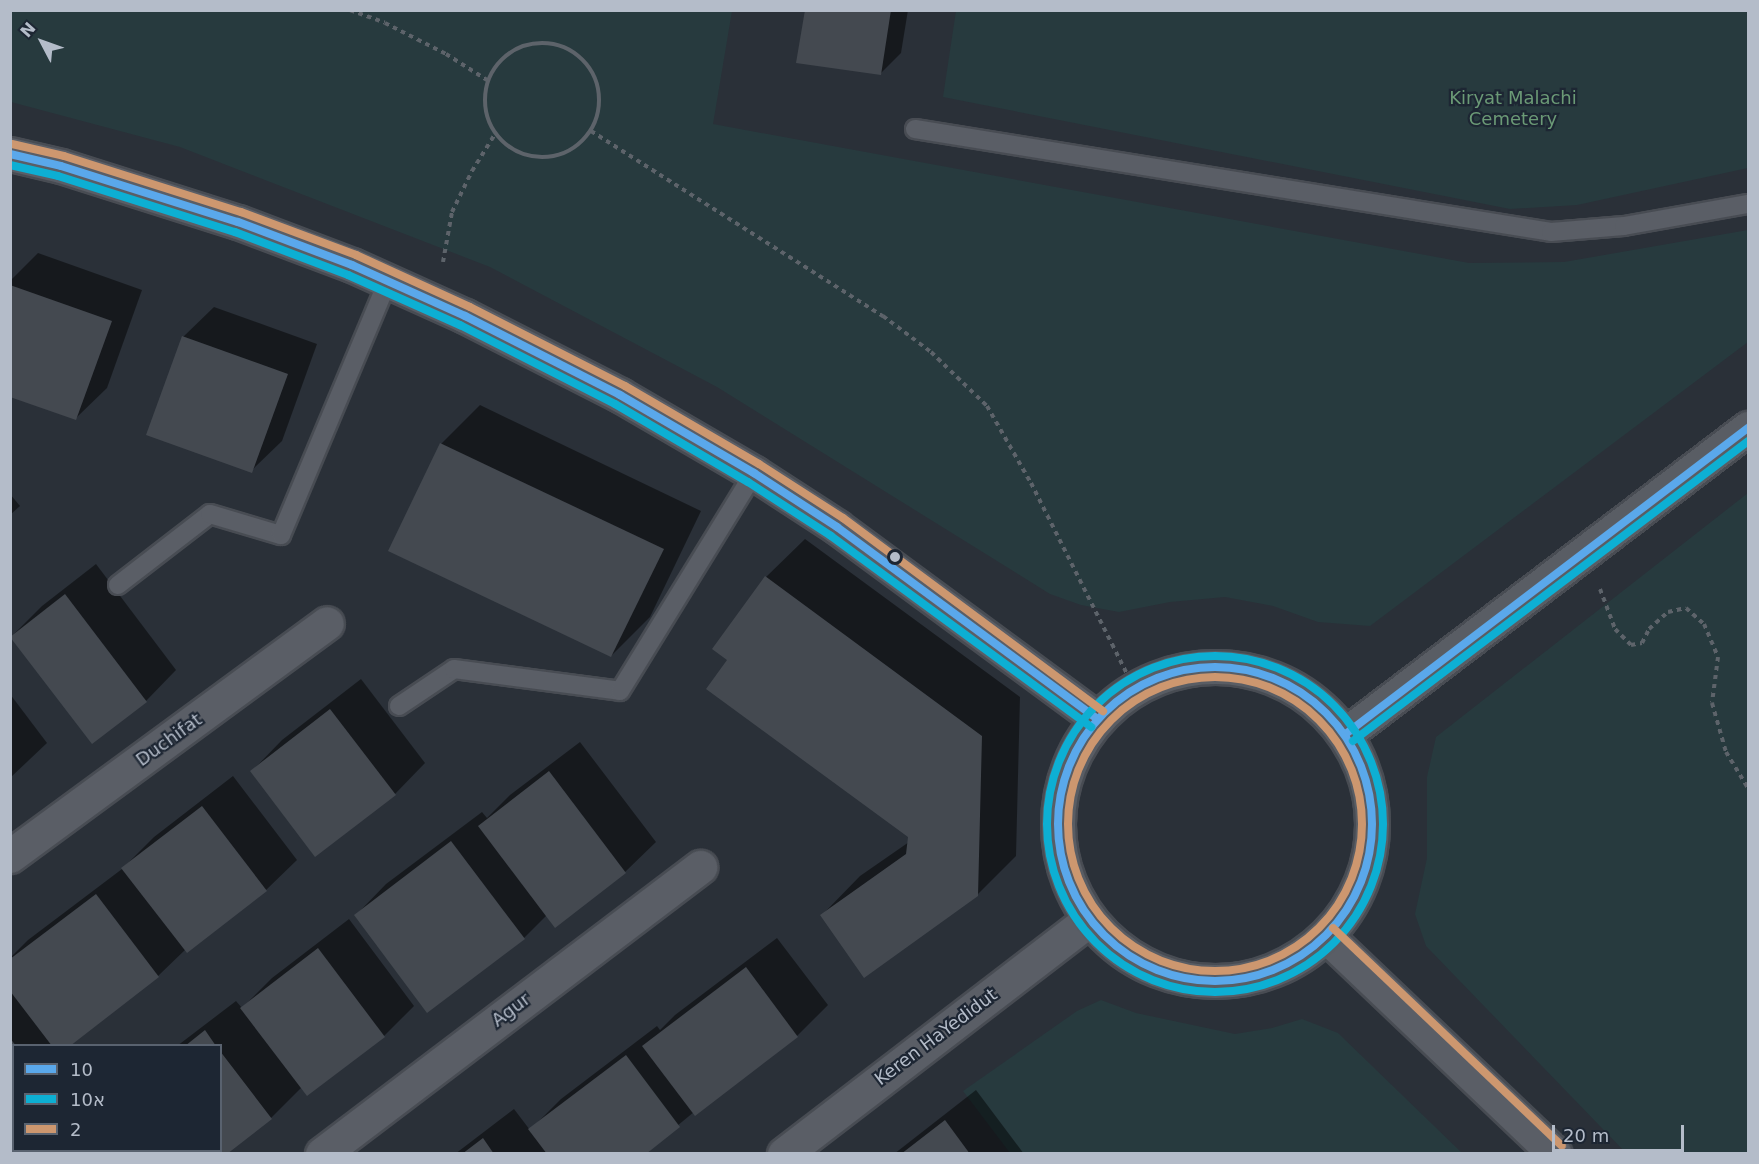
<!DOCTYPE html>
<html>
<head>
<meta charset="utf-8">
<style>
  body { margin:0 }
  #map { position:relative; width:1759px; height:1164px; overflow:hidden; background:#2a3038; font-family:"DejaVu Sans",sans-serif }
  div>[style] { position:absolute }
  .green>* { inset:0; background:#273a3e }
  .shadow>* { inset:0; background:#0007 }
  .building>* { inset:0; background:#444950 }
  .path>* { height:4px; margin-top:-2px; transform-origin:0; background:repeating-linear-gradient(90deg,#5d636a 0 4.5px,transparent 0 9px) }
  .path>.ring { margin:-2px; padding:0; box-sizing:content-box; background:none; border:4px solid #5d636a; border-radius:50% }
  .roads { filter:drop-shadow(2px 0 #484c53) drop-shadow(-2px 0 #484c53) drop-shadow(0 2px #484c53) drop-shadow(0 -2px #484c53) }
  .lane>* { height:18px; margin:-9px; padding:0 9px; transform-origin:9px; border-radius:9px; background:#5a5e66 }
  .street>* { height:33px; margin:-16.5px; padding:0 16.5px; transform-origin:16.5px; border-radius:16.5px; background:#5a5e66 }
  .secondary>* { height:33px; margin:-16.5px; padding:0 16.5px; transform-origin:16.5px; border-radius:16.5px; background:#595d64 }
  .secondary>.ring { margin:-16.5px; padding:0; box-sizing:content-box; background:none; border:33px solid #595d64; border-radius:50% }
  .bus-1>* { height:8px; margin:-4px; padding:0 4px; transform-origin:4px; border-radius:4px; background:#5aa8eb }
  .bus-1>.ring { margin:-4px; padding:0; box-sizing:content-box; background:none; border:8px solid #5aa8eb; border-radius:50% }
  .bus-2>* { height:8px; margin:-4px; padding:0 4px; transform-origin:4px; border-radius:4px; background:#0dafd3 }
  .bus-2>.ring { margin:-4px; padding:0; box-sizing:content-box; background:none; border:8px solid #0dafd3; border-radius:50% }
  .bus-3>* { height:8px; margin:-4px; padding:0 4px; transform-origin:4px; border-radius:4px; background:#cd976f }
  .bus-3>.ring { margin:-4px; padding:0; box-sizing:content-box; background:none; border:8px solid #cd976f; border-radius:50% }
  .dots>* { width:16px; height:16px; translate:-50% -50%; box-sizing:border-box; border:3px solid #1d2633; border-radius:50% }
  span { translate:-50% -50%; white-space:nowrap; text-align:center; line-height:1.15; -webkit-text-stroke:4.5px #1d2633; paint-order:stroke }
  .park-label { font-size:18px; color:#6b9a76 }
  .street-label { font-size:18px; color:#b4bcc9 }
  .frame { position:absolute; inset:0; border:12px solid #b4bcc9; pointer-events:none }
  .legend { position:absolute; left:12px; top:1044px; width:210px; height:108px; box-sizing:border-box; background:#1d2633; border:2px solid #59626f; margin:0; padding:8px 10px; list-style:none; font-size:18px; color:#b4bcc9 }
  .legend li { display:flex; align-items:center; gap:12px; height:30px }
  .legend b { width:30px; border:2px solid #59626f }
  .north { position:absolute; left:12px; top:12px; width:60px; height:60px; -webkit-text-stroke:4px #1d2633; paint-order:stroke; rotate:311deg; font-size:16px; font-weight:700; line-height:24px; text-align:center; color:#b4bcc9 }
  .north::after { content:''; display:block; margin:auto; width:21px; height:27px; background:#b4bcc9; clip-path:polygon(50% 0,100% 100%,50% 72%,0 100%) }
  .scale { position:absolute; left:1552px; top:1125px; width:132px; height:27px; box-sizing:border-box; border:3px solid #b4bcc9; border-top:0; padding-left:8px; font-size:18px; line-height:21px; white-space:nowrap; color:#b4bcc9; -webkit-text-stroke:4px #1d2633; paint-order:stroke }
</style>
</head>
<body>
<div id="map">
  <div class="green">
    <i style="clip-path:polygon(10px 11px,732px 11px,713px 124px,1469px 263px,1564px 262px,1748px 230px,1748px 342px,1370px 626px,1318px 622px,1273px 606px,1225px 597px,1170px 602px,1119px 612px,1081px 605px,1050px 594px,717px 387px,490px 267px,180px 147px,11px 102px)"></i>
    <i style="clip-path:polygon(956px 11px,1748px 11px,1748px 168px,1577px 205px,1510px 209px,943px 97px)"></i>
    <i style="clip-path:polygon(1748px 493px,1748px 1153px,1626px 1153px,1426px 946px,1415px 914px,1427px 858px,1427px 777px,1436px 737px)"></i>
    <i style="clip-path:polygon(1101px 1000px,1136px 1013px,1235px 1034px,1272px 1028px,1302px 1019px,1338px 1033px,1462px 1153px,1010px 1153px,963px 1091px,1077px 1011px)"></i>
  </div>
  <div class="shadow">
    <i style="clip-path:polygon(806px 10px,908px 10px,901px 53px,880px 74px)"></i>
    <i style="clip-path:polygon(38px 253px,142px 290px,107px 388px,76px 418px,10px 395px,10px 281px)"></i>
    <i style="clip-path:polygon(214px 307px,317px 344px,282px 441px,251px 471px,183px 337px)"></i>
    <i style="clip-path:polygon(480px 405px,701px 511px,650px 617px,611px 656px,441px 444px)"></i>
    <i style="clip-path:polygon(10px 494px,20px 506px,10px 515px)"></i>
    <i style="clip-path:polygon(805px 539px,1020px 697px,1016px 856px,977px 895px,822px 915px,860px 876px,909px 842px,910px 837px,729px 659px,766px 577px)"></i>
    <i style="clip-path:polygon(96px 564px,176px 670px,146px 701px,12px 636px,42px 606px)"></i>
    <i style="clip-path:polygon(361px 679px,425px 763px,395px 794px,252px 771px,282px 740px)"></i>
    <i style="clip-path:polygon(10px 694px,47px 743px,10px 778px)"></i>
    <i style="clip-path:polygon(580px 742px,656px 842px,625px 872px,547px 915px,524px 938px,356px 915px,386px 884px,482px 812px,487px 818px,510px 795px)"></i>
    <i style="clip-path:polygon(233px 776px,297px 860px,266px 890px,186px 949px,158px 976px,50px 1046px,14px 1046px,10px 1081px,10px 958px,28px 940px,122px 869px,154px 837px)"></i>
    <i style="clip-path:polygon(349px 919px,414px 1006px,384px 1036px,302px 1087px,271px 1118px,220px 1150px,220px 1046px,177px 1046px,236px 1001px,242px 1008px,272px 978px)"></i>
    <i style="clip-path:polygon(777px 938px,828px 1005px,797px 1036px,695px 1114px,694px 1112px,643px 1154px,455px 1154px,514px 1109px,530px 1130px,561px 1099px,657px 1026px,660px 1030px,675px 1015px)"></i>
    <i style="clip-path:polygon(976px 1090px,1024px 1154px,894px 1154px)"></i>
    <i style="clip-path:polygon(31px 1150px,156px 1150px,158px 1154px,27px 1154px)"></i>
  </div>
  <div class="building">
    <i style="clip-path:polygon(805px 10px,891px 10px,881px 75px,796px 63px)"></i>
    <i style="clip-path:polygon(10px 285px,112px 321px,76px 420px,10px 397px)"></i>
    <i style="clip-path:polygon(182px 336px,288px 374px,252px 473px,146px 435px)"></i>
    <i style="clip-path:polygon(440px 443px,664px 549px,611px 657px,388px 551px)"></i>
    <i style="clip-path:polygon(765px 576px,982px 736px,978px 896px,864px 978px,820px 915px,906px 854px,908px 837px,706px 689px,727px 660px,712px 649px)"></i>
    <i style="clip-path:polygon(65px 594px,147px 702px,92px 744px,10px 637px)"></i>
    <i style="clip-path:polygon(330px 709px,396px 795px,315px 857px,250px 771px)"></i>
    <i style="clip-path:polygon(549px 771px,626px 873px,555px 928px,478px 826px)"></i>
    <i style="clip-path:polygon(202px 806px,267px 891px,187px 953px,121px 868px)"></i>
    <i style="clip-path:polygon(451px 841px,525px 939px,427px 1013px,354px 915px)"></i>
    <i style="clip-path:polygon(96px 894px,159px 977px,70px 1046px,52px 1046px,10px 991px,10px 959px)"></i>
    <i style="clip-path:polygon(318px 948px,385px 1037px,307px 1096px,240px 1008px)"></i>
    <i style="clip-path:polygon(746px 967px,798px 1037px,695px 1116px,642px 1046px)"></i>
    <i style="clip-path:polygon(205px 1030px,216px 1046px,185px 1046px)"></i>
    <i style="clip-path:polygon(10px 1038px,16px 1046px,14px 1046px,14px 1080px,10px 1083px)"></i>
    <i style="clip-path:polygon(220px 1051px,272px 1119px,227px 1154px,160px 1154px,158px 1150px,220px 1150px)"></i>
    <i style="clip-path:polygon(626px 1055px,680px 1127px,646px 1154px,547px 1154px,528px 1129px)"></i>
    <i style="clip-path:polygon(945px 1120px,970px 1154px,901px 1154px)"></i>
    <i style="clip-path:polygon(483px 1138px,494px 1154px,462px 1154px)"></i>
    <i style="clip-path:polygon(40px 1150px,103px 1150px,105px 1154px,36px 1154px)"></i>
  </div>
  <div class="path">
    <i style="left:350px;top:10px;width:37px;rotate:20deg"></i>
    <i style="left:385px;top:23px;width:68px;rotate:26.9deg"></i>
    <i style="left:446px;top:54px;width:49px;rotate:32.4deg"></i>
    <i class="ring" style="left:485px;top:43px;width:110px;height:110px"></i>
    <i style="left:591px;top:131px;width:346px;rotate:32.4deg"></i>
    <i style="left:883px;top:316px;width:60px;rotate:36.9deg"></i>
    <i style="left:931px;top:352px;width:78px;rotate:44deg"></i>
    <i style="left:987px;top:406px;width:89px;rotate:60.3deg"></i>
    <i style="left:1031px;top:483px;width:229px;rotate:63.3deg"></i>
    <i style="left:443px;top:262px;width:51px;rotate:-79.8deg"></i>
    <i style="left:452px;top:212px;width:46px;rotate:-64deg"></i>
    <i style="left:472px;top:171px;width:44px;rotate:-58.1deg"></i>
    <i style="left:1600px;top:589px;width:43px;rotate:69.4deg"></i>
    <i style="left:1615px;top:629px;width:23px;rotate:45deg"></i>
    <i style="left:1631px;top:645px;width:11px;rotate:-10deg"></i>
    <i style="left:1642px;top:643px;width:16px;rotate:-63deg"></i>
    <i style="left:1649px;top:629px;width:25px;rotate:-42deg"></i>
    <i style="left:1668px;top:612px;width:18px;rotate:-13deg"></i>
    <i style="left:1686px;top:608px;width:24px;rotate:42deg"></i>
    <i style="left:1704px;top:624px;width:36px;rotate:67deg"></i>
    <i style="left:1718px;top:657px;width:46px;rotate:97.4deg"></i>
    <i style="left:1712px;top:703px;width:51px;rotate:74.1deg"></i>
    <i style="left:1726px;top:752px;width:42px;rotate:58.6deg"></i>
  </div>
  <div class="roads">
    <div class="lane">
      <i style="left:915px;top:129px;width:644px;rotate:9.2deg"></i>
      <i style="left:1551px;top:232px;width:73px;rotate:-4.7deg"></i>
      <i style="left:1624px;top:226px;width:126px;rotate:-10.1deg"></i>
      <i style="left:118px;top:585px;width:116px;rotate:-37.7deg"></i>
      <i style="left:210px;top:514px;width:74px;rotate:16.5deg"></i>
      <i style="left:281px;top:535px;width:276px;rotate:-67.2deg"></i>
      <i style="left:399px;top:706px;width:66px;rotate:-33.9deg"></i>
      <i style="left:454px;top:669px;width:167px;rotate:7.5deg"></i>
      <i style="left:620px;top:691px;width:256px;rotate:-58.4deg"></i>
    </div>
    <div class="street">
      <i style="left:10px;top:154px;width:52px;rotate:13.2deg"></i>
      <i style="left:61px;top:166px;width:186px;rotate:17.6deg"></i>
      <i style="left:238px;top:222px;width:122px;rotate:20.7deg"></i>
      <i style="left:352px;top:265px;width:124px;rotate:24.3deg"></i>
      <i style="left:465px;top:316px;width:174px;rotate:27deg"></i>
      <i style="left:620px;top:395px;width:155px;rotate:30.2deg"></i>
      <i style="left:754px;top:473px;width:99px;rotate:33deg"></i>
      <i style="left:837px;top:527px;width:323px;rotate:36.4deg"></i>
      <i style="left:10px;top:856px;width:393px;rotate:-36.3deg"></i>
      <i style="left:1326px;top:936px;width:316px;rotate:43.6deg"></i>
      <i style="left:322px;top:1154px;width:475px;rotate:-37.2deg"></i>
      <i style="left:784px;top:1154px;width:384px;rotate:-37.5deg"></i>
    </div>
    <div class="secondary">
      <i class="ring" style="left:1058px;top:667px;width:281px;height:281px"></i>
      <i style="left:1347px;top:733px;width:504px;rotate:-37.26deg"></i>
    </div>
  </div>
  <div class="bus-1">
    <i style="left:10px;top:154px;width:52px;rotate:13.2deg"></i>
    <i style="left:61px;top:166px;width:186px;rotate:17.6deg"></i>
    <i style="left:238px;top:222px;width:122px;rotate:20.7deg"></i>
    <i style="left:352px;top:265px;width:124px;rotate:24.3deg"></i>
    <i style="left:465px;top:316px;width:174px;rotate:27deg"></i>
    <i style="left:620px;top:395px;width:155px;rotate:30.2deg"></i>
    <i style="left:754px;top:473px;width:99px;rotate:33deg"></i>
    <i style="left:837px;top:527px;width:323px;rotate:36.4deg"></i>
    <i class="ring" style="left:1058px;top:667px;width:306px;height:306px"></i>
    <i style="left:1347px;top:733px;width:504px;rotate:-37.26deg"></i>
  </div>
  <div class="bus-2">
    <i style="left:10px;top:165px;width:49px;rotate:12.9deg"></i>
    <i style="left:58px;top:176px;width:186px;rotate:17.6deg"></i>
    <i style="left:235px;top:232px;width:121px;rotate:20.8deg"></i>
    <i style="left:348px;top:275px;width:123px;rotate:24.1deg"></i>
    <i style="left:460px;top:325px;width:174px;rotate:27deg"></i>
    <i style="left:615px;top:404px;width:154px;rotate:30.4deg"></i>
    <i style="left:748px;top:482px;width:99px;rotate:33deg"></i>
    <i style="left:831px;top:536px;width:323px;rotate:36.3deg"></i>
    <i class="ring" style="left:1047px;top:656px;width:328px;height:328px"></i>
    <i style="left:1353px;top:741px;width:496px;rotate:-37.2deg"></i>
  </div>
  <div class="bus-3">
    <i style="left:12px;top:144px;width:53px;rotate:13deg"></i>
    <i style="left:64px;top:156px;width:186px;rotate:17.6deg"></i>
    <i style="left:241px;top:212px;width:123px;rotate:20.5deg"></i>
    <i style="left:356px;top:255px;width:125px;rotate:24.5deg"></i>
    <i style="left:470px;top:307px;width:174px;rotate:27deg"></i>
    <i style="left:625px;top:386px;width:155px;rotate:30.2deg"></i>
    <i style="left:759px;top:464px;width:100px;rotate:32.7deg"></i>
    <i style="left:843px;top:518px;width:324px;rotate:36.6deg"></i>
    <i class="ring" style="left:1068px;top:677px;width:286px;height:286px"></i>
    <i style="left:1333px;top:928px;width:316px;rotate:43.6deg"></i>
  </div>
  <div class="dots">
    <i style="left:895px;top:557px;background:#b4bcc9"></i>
  </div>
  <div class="park-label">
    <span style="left:1513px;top:109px">Kiryat Malachi<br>Cemetery</span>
  </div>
  <div class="street-label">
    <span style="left:169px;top:740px;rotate:-36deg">Duchifat</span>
    <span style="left:511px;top:1010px;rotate:-37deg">Agur</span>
    <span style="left:936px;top:1037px;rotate:-37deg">Keren HaYedidut</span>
  </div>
  <div class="frame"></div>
  <ul class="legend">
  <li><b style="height:8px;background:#5aa8eb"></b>10</li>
  <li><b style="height:8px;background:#0dafd3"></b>10א</li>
  <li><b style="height:8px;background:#cd976f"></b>2</li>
  </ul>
  <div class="north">N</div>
  <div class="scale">20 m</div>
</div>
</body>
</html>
